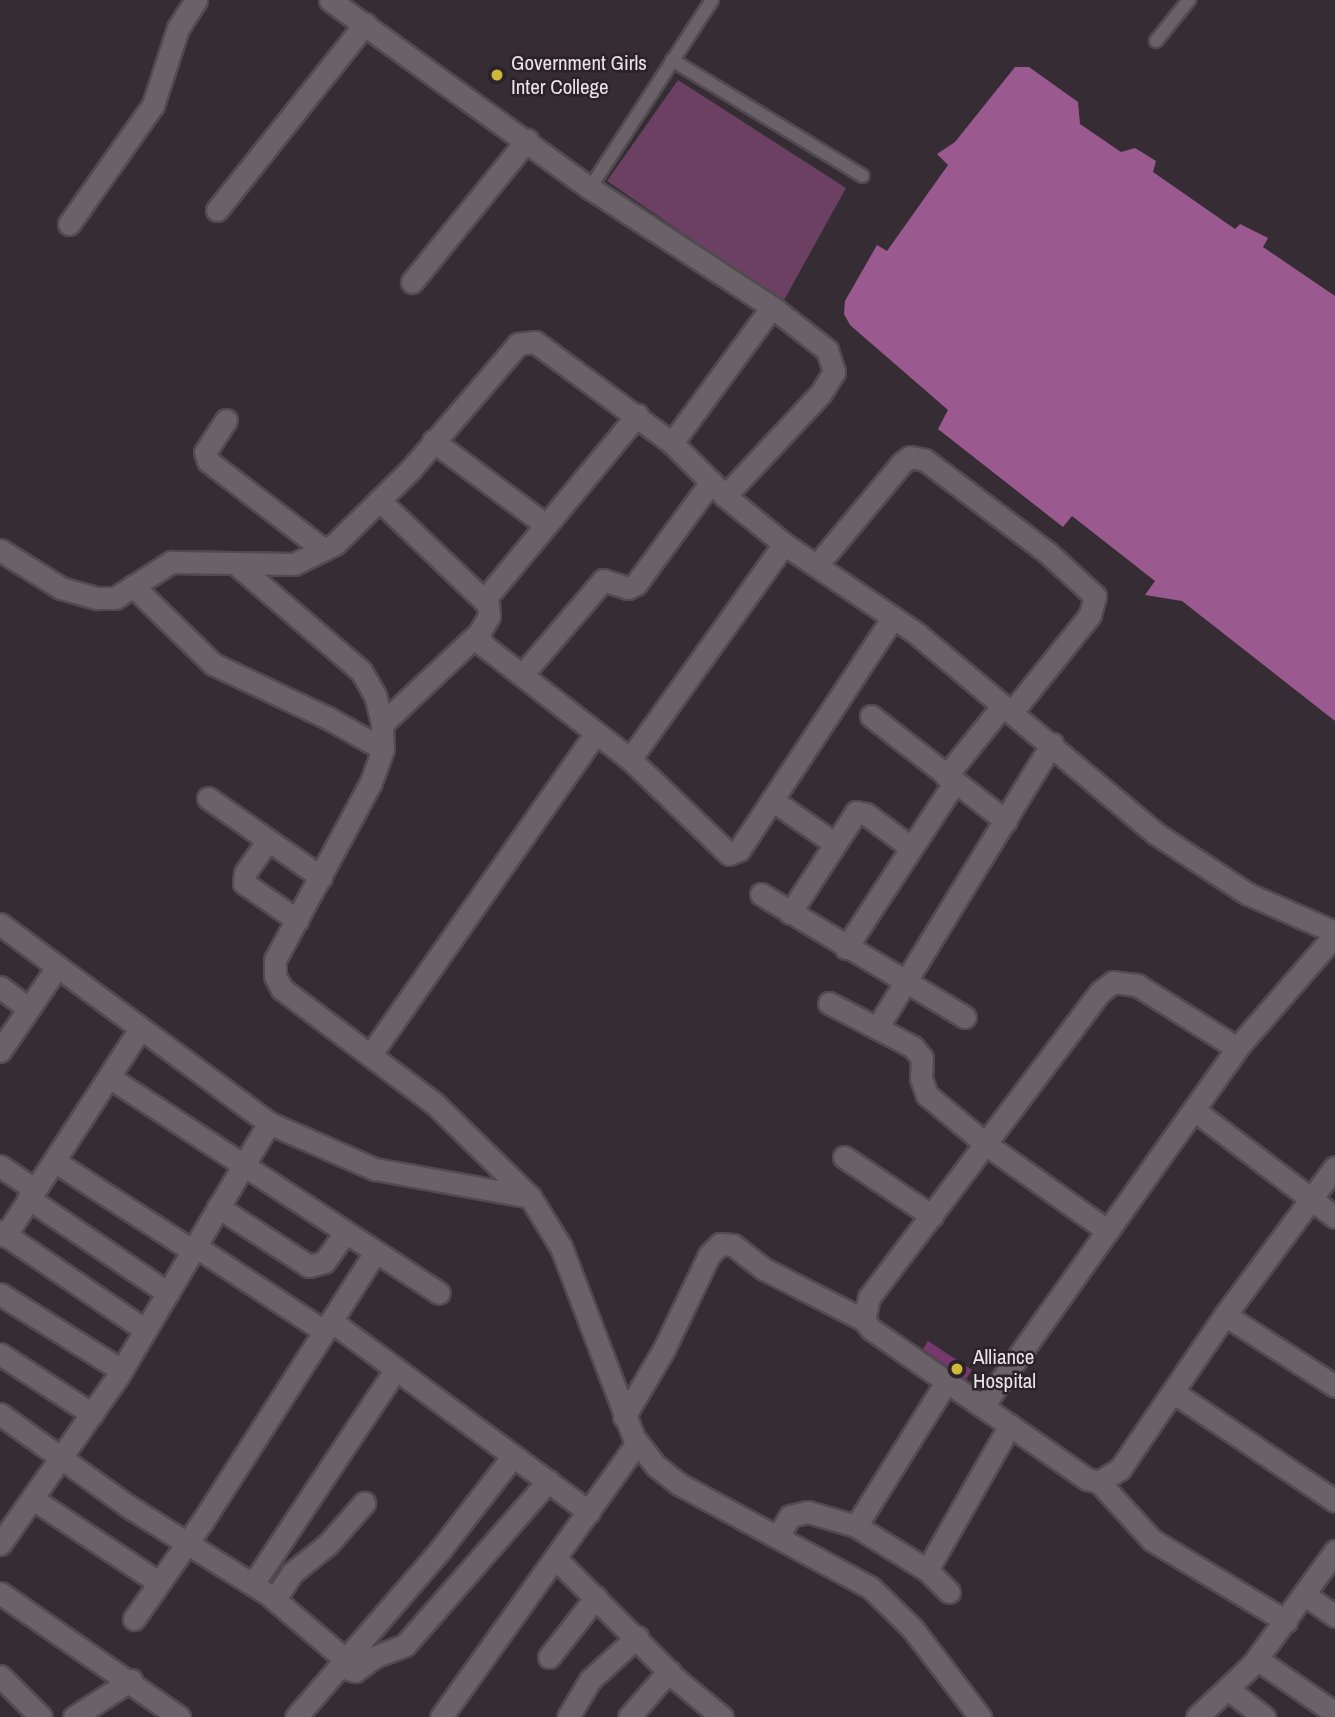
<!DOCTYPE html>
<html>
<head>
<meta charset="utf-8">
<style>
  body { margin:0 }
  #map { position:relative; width:1335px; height:1717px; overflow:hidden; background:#352d33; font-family:"Archivo Narrow",sans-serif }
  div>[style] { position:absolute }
  .green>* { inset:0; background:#6b4063 }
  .water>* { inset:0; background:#9a5a8f }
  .building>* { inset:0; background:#77396d }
  .roads { filter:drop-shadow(2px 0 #514b50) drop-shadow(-2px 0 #514b50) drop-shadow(0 2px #514b50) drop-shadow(0 -2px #514b50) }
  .lane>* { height:12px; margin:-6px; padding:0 6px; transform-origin:6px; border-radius:6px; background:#6a6268 }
  .street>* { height:21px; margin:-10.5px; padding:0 10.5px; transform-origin:10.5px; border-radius:10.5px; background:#6a6268 }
  .dots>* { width:19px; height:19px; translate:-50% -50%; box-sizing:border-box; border:4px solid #2b2329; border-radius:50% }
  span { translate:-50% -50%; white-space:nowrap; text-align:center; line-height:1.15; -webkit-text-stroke:5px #2b2329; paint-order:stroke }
  .poi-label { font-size:21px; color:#e9e4e8 }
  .left { translate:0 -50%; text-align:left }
</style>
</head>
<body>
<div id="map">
  <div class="green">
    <i style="clip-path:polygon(678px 80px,846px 188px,783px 302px,607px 181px)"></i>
  </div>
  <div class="water">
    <i style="clip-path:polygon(1015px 67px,1029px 67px,1078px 102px,1080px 124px,1121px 152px,1135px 148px,1156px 161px,1153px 172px,1235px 229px,1240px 224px,1268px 238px,1263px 247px,1335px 296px,1335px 721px,1182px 601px,1145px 595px,1155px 581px,1072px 516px,1063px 527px,938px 429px,948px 410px,850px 325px,844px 314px,845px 301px,877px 245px,887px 251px,948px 165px,937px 154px,955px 142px)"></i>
  </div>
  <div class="building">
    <i style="clip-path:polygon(928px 1341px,972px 1370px,966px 1379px,923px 1349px)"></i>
  </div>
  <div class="roads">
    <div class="lane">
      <i style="left:1156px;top:41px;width:53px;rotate:-51.2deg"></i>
      <i style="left:672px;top:60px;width:223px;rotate:31.3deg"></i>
      <i style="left:590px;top:188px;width:224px;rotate:-57deg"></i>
    </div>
    <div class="street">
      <i style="left:330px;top:0;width:321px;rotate:35.9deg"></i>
      <i style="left:590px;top:188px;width:217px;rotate:33.2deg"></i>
      <i style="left:772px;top:307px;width:70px;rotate:38deg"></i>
      <i style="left:827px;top:350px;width:23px;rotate:72deg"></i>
      <i style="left:834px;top:372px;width:25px;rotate:122deg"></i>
      <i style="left:821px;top:393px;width:141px;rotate:133deg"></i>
      <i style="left:217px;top:210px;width:238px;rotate:-51.5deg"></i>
      <i style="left:69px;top:224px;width:146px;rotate:-54.8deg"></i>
      <i style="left:153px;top:105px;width:81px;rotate:-72deg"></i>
      <i style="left:178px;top:28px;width:33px;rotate:-57deg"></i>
      <i style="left:412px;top:282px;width:183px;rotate:-51deg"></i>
      <i style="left:226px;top:420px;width:38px;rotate:123deg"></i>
      <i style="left:205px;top:452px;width:9px;rotate:72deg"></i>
      <i style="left:208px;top:461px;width:146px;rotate:37.5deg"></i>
      <i style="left:433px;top:441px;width:141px;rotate:36.6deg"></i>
      <i style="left:672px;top:443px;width:169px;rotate:-53.7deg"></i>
      <i style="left:379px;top:500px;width:151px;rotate:43.7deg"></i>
      <i style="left:488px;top:604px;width:12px;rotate:85deg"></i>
      <i style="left:489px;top:616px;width:20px;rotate:120deg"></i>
      <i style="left:479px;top:633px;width:13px;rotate:72deg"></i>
      <i style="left:483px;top:645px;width:186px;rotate:37.8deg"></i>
      <i style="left:630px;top:759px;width:137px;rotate:43.8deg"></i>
      <i style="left:729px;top:854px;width:11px;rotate:-22deg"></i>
      <i style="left:739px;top:850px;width:279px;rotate:-56.5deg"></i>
      <i style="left:0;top:550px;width:72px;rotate:31.9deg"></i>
      <i style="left:61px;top:588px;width:37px;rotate:16deg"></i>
      <i style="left:97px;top:598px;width:18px"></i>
      <i style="left:115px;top:598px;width:67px;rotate:-32.7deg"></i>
      <i style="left:171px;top:562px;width:123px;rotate:0.9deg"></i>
      <i style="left:294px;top:564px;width:46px;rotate:-26deg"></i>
      <i style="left:335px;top:544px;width:107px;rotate:-44.6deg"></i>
      <i style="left:411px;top:469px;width:165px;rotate:-49.4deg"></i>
      <i style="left:518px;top:344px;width:17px;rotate:-7deg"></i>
      <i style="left:535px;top:342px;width:170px;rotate:36.4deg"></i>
      <i style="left:672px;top:443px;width:75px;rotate:45deg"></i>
      <i style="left:725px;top:496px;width:76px;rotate:39.1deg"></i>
      <i style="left:784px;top:544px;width:159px;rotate:34deg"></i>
      <i style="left:916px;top:633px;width:312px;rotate:39.9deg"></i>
      <i style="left:1155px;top:833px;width:111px;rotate:33.3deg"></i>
      <i style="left:1248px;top:894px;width:95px;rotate:23.6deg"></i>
      <i style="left:235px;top:563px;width:166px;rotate:40.6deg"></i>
      <i style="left:361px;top:671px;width:28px;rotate:60deg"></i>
      <i style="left:375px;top:695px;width:30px;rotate:76deg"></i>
      <i style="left:382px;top:724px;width:25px;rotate:88deg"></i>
      <i style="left:383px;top:749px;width:37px;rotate:110deg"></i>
      <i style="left:370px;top:784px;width:200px;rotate:118.4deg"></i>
      <i style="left:275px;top:960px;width:16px;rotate:90deg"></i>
      <i style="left:275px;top:976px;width:15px;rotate:62deg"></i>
      <i style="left:282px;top:989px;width:191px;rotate:36.9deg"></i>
      <i style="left:435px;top:1104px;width:133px;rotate:44.4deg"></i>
      <i style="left:530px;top:1197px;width:59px;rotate:58.2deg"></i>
      <i style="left:561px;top:1247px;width:204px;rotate:69.1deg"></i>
      <i style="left:634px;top:1438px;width:36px;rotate:52deg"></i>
      <i style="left:656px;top:1466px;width:29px;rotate:38deg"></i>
      <i style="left:679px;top:1484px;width:218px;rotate:28.4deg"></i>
      <i style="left:871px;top:1588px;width:57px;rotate:44.3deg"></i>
      <i style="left:912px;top:1628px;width:112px;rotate:52.6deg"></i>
      <i style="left:817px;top:565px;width:133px;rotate:-50.2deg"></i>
      <i style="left:902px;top:463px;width:10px;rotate:-37deg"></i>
      <i style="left:910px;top:457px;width:15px;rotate:11deg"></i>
      <i style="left:925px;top:460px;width:154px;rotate:37.1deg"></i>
      <i style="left:1048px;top:553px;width:64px;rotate:42.5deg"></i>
      <i style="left:1095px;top:596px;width:20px;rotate:105deg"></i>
      <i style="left:1090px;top:615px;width:124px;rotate:128.8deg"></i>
      <i style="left:133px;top:586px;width:112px;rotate:44.3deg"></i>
      <i style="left:213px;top:664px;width:127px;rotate:25.2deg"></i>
      <i style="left:328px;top:718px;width:63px;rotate:29.4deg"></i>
      <i style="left:485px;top:599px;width:239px;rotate:-50.4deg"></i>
      <i style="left:522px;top:675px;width:125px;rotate:-49.5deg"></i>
      <i style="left:603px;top:580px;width:26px;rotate:18deg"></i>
      <i style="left:628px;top:588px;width:9px;rotate:-27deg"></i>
      <i style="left:636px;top:584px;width:127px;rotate:-53.7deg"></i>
      <i style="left:871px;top:716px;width:171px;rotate:37.9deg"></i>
      <i style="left:382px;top:724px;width:133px;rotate:-43.2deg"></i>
      <i style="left:630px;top:759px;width:264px;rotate:-54.4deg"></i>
      <i style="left:946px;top:776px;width:91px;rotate:-51.2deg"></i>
      <i style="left:208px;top:798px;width:138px;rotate:35deg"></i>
      <i style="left:772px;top:800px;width:75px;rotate:34.7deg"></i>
      <i style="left:268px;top:840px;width:40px;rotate:124.9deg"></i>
      <i style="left:245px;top:873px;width:10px;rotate:96deg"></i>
      <i style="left:244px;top:883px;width:65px;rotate:34.9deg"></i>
      <i style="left:761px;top:894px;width:238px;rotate:31.1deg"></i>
      <i style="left:790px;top:913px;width:121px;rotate:-56.8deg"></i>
      <i style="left:856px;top:812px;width:10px;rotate:11deg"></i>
      <i style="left:866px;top:814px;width:54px;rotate:36.7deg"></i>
      <i style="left:0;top:924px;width:335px;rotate:36.5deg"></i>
      <i style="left:269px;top:1123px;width:116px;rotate:23.5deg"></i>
      <i style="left:375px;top:1169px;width:158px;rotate:10.2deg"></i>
      <i style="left:846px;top:948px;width:197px;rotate:-56.8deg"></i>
      <i style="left:0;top:987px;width:36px;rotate:37deg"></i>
      <i style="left:829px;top:1003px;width:95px;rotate:27.6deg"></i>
      <i style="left:913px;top:1047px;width:14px;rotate:51deg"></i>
      <i style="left:922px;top:1058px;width:20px;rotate:93deg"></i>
      <i style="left:921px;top:1078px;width:18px;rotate:71deg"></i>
      <i style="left:927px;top:1095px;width:78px;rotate:39.8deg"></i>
      <i style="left:987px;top:1145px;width:148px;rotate:35.4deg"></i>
      <i style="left:877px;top:1028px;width:334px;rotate:-58.4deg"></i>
      <i style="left:1237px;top:1048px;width:118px;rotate:-147.8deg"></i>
      <i style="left:1137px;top:985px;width:24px;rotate:-173deg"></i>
      <i style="left:1113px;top:982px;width:16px;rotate:142deg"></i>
      <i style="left:1100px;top:992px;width:383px;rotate:127.1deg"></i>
      <i style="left:869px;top:1297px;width:24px;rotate:102deg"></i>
      <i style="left:864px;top:1320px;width:11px;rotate:52deg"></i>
      <i style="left:871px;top:1329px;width:263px;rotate:34.8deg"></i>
      <i style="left:1087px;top:1479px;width:12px;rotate:14deg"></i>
      <i style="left:1099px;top:1482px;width:25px;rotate:-32deg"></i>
      <i style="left:1120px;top:1469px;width:186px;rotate:-55.7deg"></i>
      <i style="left:1225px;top:1315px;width:184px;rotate:-53.4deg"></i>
      <i style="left:0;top:1051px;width:102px;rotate:-55.8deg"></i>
      <i style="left:371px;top:1054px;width:392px;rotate:-55deg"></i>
      <i style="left:109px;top:1077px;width:394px;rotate:33.2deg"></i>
      <i style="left:1194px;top:1110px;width:177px;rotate:37.2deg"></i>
      <i style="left:844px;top:1157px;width:106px;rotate:33.8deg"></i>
      <i style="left:54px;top:1161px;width:166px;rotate:32.9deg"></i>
      <i style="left:0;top:1166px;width:40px;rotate:34deg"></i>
      <i style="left:28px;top:1198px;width:169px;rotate:34.2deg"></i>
      <i style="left:218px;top:1207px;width:108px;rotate:33deg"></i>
      <i style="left:309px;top:1266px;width:16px;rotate:-15deg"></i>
      <i style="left:324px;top:1262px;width:34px;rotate:-54deg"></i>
      <i style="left:0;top:1231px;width:176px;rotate:34.3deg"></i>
      <i style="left:5px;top:1236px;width:247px;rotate:-56.9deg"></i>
      <i style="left:195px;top:1246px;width:154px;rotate:33.4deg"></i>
      <i style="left:0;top:1294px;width:143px;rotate:32.1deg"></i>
      <i style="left:1225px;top:1315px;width:131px;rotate:32.8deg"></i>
      <i style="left:331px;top:1321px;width:321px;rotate:36.5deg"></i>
      <i style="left:0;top:1354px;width:110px;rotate:33.1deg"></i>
      <i style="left:1173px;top:1392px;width:195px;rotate:33.9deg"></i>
      <i style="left:983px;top:1406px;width:439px;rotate:-54.6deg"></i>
      <i style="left:1237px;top:1048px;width:150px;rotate:-49.1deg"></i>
      <i style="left:0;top:1414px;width:158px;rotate:35.7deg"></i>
      <i style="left:128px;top:1506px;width:165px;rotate:32.2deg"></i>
      <i style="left:268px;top:1594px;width:104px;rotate:40.3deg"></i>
      <i style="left:624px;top:1417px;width:79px;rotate:-59.5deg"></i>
      <i style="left:664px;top:1349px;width:104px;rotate:-64.4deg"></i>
      <i style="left:709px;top:1255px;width:16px;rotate:-45deg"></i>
      <i style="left:720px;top:1244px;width:13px;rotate:4deg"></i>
      <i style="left:733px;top:1245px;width:39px;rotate:38deg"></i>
      <i style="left:764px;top:1269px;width:112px;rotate:27deg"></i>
      <i style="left:1099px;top:1482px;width:79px;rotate:47.6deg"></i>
      <i style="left:1152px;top:1540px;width:157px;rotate:31.2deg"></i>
      <i style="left:33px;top:1499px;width:150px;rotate:33.6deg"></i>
      <i style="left:856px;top:1526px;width:171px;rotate:-57.9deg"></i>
      <i style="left:778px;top:1536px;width:23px;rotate:-59deg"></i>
      <i style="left:790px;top:1516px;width:18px;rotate:-13deg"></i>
      <i style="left:808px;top:1512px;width:50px;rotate:16.3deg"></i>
      <i style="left:856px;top:1526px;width:84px;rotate:31.8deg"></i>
      <i style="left:927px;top:1570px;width:31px;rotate:45deg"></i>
      <i style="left:0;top:1544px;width:205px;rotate:-54.9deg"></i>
      <i style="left:118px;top:1376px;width:295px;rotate:-59.2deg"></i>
      <i style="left:555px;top:1558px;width:171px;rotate:45deg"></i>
      <i style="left:676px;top:1679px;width:60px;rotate:39.6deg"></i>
      <i style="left:927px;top:1570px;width:167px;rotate:-60.2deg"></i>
      <i style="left:253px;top:1584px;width:258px;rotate:-56.4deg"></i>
      <i style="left:0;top:1593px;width:218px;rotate:34.7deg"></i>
      <i style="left:1305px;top:1595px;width:37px;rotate:35deg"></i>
      <i style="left:275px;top:1599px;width:31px;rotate:-57deg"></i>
      <i style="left:292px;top:1573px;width:46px;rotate:-38.9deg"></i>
      <i style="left:328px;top:1544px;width:55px;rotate:-48.7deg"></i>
      <i style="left:134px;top:1619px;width:118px;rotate:-55deg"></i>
      <i style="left:202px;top:1522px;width:318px;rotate:-57.3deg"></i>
      <i style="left:549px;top:1657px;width:76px;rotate:-51.9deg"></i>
      <i style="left:1257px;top:1659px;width:95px;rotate:34.7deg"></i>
      <i style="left:341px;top:1667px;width:15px;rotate:16deg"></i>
      <i style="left:355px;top:1671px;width:24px;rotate:-36deg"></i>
      <i style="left:374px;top:1657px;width:33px;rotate:-21deg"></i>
      <i style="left:405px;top:1645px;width:218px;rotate:-48.9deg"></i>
      <i style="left:0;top:1676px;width:58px;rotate:45deg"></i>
      <i style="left:1228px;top:1689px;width:46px;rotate:37.9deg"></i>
      <i style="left:74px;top:1717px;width:68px;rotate:-33deg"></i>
      <i style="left:296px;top:1717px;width:221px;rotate:-49.2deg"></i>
      <i style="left:440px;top:1550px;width:119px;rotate:-52.2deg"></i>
      <i style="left:441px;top:1717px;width:337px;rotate:-54.4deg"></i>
      <i style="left:568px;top:1717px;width:43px;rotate:-59.3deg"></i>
      <i style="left:590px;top:1680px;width:64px;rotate:-42.5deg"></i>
      <i style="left:629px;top:1717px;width:61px;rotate:-49deg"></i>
      <i style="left:1197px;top:1717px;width:77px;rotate:-43.4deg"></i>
      <i style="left:1253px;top:1664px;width:140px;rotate:-54deg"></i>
    </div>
  </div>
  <div class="dots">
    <i style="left:497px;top:75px;background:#ceb838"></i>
    <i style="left:957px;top:1369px;background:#ceb838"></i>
  </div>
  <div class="poi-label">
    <span class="left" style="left:511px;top:75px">Government Girls<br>Inter College</span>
    <span class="left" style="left:973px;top:1369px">Alliance<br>Hospital</span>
  </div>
</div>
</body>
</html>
